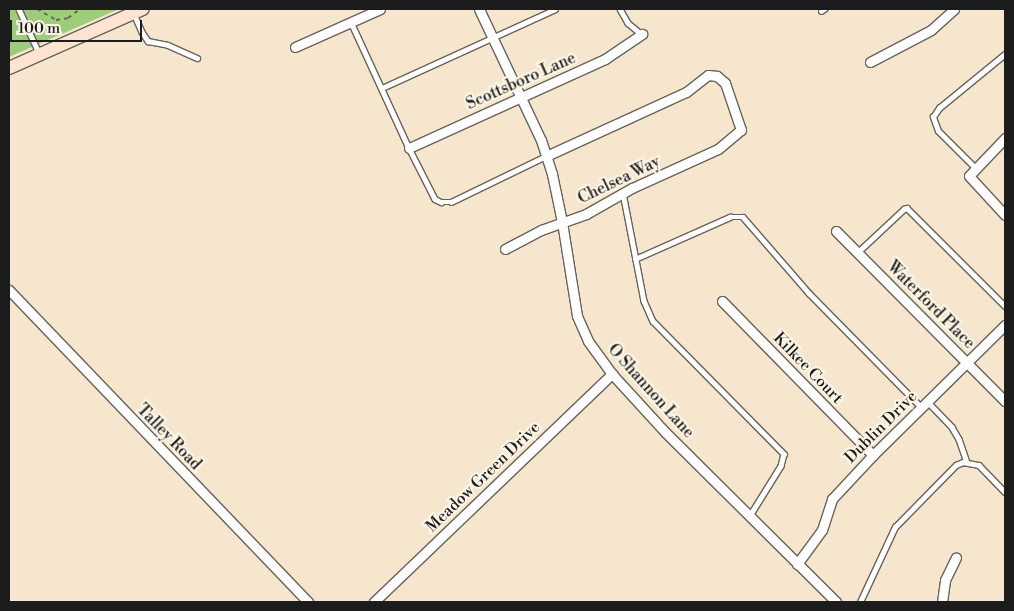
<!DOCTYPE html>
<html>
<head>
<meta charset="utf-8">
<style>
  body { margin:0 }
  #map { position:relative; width:1014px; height:611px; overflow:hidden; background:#f6e6cd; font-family:"Libre Bodoni",serif }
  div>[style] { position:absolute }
  .green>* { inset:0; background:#9dcc7b }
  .path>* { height:2px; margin-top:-1px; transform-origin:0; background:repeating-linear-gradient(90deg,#68635a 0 4px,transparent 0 8px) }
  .roads { filter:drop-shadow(1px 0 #68635a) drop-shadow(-1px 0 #68635a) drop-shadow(0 1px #68635a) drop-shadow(0 -1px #68635a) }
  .lane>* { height:4.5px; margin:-2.25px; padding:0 2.25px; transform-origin:2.25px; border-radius:2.25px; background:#fff }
  .street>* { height:9px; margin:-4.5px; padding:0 4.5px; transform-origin:4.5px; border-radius:4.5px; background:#fff }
  .secondary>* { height:12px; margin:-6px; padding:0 6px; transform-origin:6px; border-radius:6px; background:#fde4d1 }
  span { translate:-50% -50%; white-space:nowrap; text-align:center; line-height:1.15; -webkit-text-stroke:4.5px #fcf5e5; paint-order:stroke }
  .street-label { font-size:16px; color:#1c1c1c }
  .frame { position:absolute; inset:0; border:10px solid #1c1c1c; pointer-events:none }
  .scale { position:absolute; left:10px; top:20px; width:132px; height:22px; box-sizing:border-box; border:2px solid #1c1c1c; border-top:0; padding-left:6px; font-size:15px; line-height:18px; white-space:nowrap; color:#1c1c1c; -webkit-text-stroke:4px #fcf5e5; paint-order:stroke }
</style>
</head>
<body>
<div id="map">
  <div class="green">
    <i style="clip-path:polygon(9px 9px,119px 9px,9px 57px)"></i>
  </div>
  <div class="path">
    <i style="left:37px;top:9px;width:22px;rotate:30deg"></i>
    <i style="left:56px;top:20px;width:12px;rotate:-9deg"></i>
    <i style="left:68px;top:18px;width:15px;rotate:-37deg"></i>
  </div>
  <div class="roads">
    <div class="lane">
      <i style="left:19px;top:9px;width:48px;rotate:65.6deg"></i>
      <i style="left:620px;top:9px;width:16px;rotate:60deg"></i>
      <i style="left:628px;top:23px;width:17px;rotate:40deg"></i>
      <i style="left:821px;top:11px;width:4px;rotate:-34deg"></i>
      <i style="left:134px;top:14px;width:20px;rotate:66deg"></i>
      <i style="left:142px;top:32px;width:11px;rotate:56deg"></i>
      <i style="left:148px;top:41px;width:20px;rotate:11deg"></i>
      <i style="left:168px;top:45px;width:32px;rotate:24deg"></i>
      <i style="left:351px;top:22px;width:139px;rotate:65.3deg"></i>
      <i style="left:409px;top:148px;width:57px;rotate:63deg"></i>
      <i style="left:435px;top:199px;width:7px;rotate:27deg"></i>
      <i style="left:441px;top:202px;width:10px"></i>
      <i style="left:451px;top:202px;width:106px;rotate:-25.8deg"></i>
      <i style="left:382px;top:88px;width:190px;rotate:-24.5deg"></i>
      <i style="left:975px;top:168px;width:52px;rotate:-135deg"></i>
      <i style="left:938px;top:131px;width:15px;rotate:-110deg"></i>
      <i style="left:933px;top:117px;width:11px;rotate:-56deg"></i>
      <i style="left:939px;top:108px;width:85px;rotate:-39.3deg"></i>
      <i style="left:623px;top:193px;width:110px;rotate:79deg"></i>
      <i style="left:644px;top:301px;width:22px;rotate:66deg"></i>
      <i style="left:653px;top:321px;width:187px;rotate:45.4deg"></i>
      <i style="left:784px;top:454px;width:12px;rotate:104deg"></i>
      <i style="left:781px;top:466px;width:59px;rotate:121.8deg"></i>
      <i style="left:858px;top:252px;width:63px;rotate:-43.1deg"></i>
      <i style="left:904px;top:209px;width:3px;rotate:-18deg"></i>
      <i style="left:907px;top:208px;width:139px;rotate:45deg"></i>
      <i style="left:635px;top:259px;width:104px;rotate:-23.9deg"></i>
      <i style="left:730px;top:217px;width:13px"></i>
      <i style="left:743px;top:217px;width:101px;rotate:49deg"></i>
      <i style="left:809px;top:293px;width:161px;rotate:45.5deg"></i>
      <i style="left:928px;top:402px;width:35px;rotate:46deg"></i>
      <i style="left:952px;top:427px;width:14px;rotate:60deg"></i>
      <i style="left:959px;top:439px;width:24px;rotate:71deg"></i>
      <i style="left:860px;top:602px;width:83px;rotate:-65deg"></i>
      <i style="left:895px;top:527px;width:87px;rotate:-45.5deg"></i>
      <i style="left:956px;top:465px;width:8px;rotate:-23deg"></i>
      <i style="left:963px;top:462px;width:16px;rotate:11deg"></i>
      <i style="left:979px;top:465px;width:37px;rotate:46deg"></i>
    </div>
    <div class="street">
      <i style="left:479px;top:9px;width:145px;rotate:64.7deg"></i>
      <i style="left:541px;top:140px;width:36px;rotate:72deg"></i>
      <i style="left:552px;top:174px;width:49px;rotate:78.2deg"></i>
      <i style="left:562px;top:222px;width:95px;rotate:80.9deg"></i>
      <i style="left:577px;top:316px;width:27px;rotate:66deg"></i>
      <i style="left:588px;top:341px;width:41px;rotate:54deg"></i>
      <i style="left:612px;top:374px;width:79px;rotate:47.6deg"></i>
      <i style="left:665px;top:432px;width:241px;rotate:44.8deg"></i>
      <i style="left:295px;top:47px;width:93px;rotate:-24.1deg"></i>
      <i style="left:870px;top:62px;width:69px;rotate:-27.7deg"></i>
      <i style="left:931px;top:30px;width:31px;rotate:-42deg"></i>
      <i style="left:1005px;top:138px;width:52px;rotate:133.5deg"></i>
      <i style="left:969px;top:176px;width:53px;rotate:47.3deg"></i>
      <i style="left:409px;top:148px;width:215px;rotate:-24.4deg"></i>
      <i style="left:605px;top:59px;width:45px;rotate:-34deg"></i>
      <i style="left:836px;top:231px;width:240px;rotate:45.2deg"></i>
      <i style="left:505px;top:249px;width:41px;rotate:-27.8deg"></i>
      <i style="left:541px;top:230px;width:48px;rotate:-19.6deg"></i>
      <i style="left:586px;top:214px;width:53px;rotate:-29.5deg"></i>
      <i style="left:632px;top:188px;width:94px;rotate:-24.4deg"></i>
      <i style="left:718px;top:149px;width:30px;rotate:-40deg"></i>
      <i style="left:741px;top:130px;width:50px;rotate:-108.8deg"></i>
      <i style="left:725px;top:83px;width:11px;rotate:-139deg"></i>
      <i style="left:717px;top:76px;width:9px;rotate:-174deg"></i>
      <i style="left:708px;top:75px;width:28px;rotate:142deg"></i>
      <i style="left:686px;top:92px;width:154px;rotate:155.4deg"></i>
      <i style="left:9px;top:290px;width:432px;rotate:46.2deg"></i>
      <i style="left:722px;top:301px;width:216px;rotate:45.6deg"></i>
      <i style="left:797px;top:564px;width:42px;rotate:-53.7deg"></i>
      <i style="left:822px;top:530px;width:33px;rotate:-72deg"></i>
      <i style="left:832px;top:499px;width:60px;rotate:-47deg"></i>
      <i style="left:873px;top:455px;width:185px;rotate:-44.6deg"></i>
      <i style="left:374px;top:602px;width:330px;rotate:-43.8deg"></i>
      <i style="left:942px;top:602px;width:22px;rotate:-82deg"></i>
      <i style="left:945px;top:580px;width:25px;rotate:-64deg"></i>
    </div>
    <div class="secondary">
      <i style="left:9px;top:68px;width:146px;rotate:-23.8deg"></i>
    </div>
  </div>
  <div class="street-label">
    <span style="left:521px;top:81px;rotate:-24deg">Scottsboro Lane</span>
    <span style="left:619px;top:180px;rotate:-26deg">Chelsea Way</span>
    <span style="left:931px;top:305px;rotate:45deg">Waterford Place</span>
    <span style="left:808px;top:368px;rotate:46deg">Kilkee Court</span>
    <span style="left:651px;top:391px;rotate:48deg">O Shannon Lane</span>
    <span style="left:881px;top:427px;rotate:-45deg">Dublin Drive</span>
    <span style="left:169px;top:437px;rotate:46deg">Talley Road</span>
    <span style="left:483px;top:477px;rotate:-44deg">Meadow Green Drive</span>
  </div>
  <div class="frame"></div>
  <div class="scale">100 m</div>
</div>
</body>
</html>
